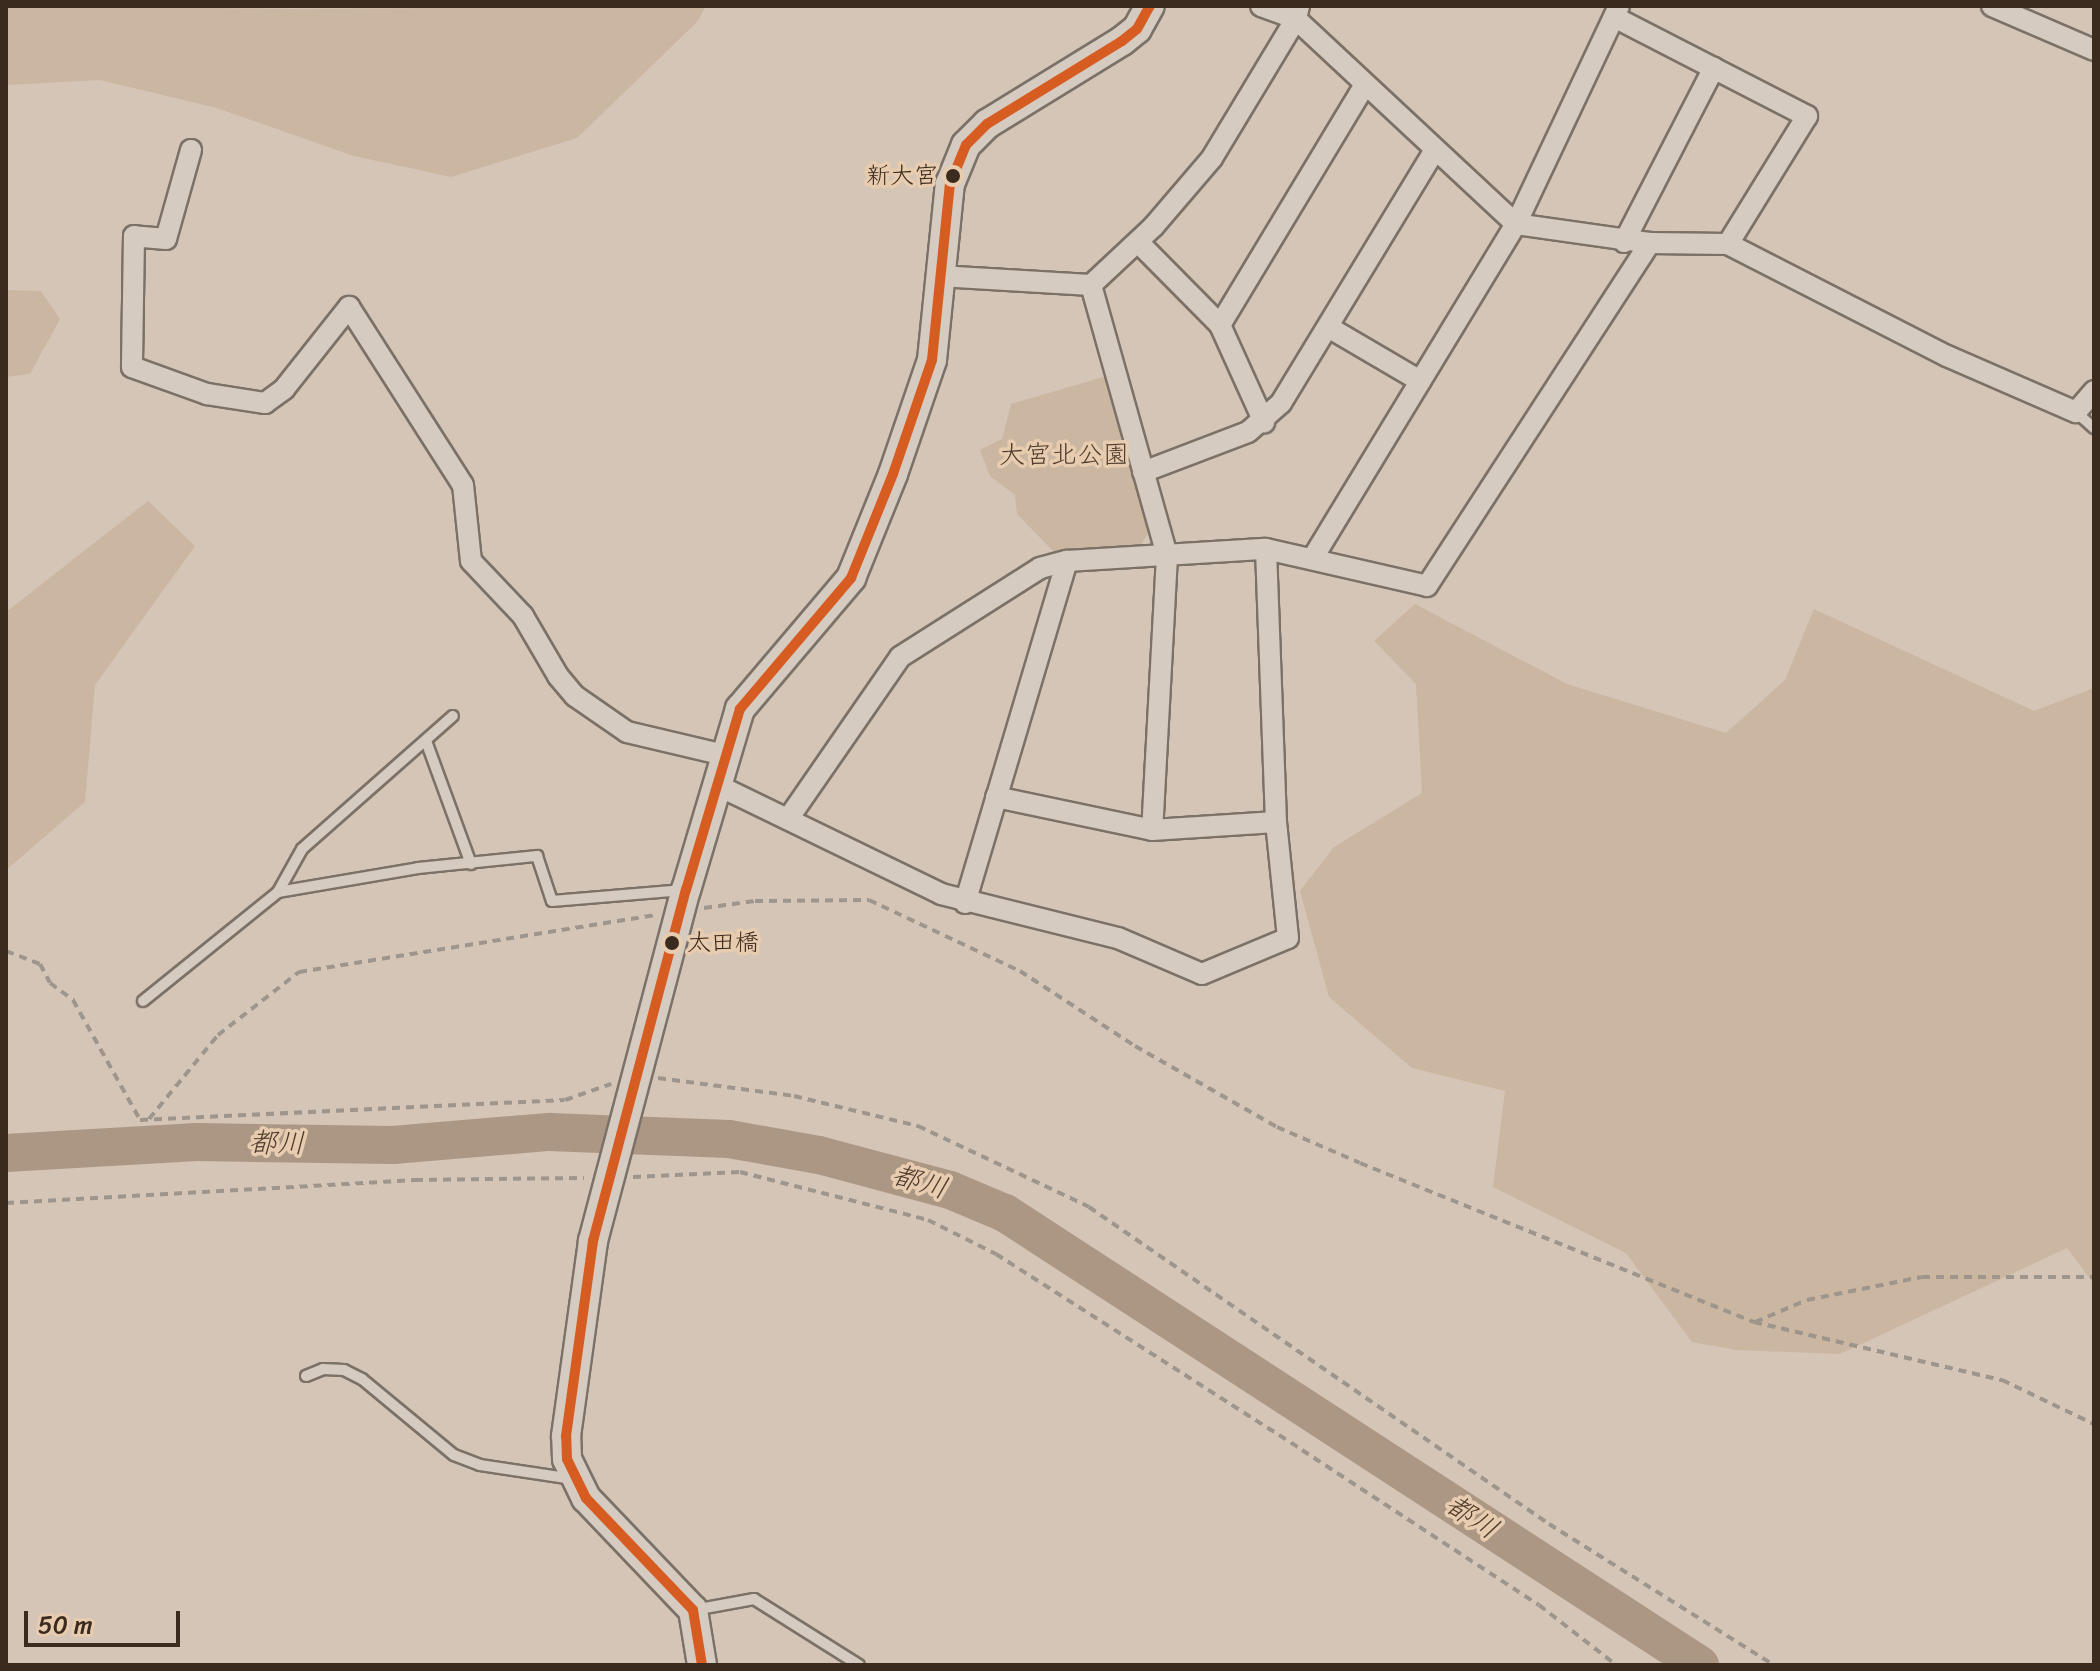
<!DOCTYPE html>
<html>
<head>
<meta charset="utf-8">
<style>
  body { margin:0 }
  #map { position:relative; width:2100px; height:1671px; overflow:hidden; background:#d4c5b6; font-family:Sriracha,"Klee One",sans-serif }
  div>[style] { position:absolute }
  .green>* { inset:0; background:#cbb6a1 }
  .river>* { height:38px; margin:-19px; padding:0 19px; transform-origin:19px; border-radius:19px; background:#ac9784 }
  .path>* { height:4px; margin-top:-2px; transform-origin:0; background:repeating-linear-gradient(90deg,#9e958c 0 8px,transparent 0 14px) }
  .roads { filter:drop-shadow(2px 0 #7b7167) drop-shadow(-2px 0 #7b7167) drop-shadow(0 2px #7b7167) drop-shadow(0 -2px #7b7167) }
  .lane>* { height:10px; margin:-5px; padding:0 5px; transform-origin:5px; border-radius:5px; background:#d5cbc0 }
  .street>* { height:20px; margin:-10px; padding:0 10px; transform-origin:10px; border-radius:10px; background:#d5cbc0 }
  .secondary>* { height:28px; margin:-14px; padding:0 14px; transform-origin:14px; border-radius:14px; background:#d5cbc0 }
  .bus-1>* { height:10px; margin:-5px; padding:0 5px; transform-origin:5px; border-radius:5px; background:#d75c21 }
  .dots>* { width:22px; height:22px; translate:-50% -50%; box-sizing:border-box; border:4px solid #e8ccaf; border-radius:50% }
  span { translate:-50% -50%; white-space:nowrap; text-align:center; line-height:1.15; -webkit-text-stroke:7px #e8ccaf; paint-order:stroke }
  .bus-label { font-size:24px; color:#3b2a1e }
  .right { translate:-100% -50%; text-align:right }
  .left { translate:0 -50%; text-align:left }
  .park-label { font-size:26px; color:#4f3d2f }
  .water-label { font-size:28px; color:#4e3c2e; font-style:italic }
  .frame { position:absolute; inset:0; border:8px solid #3b2a1e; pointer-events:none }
  .scale { position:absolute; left:24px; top:1611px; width:156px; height:36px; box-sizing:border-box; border:4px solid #3b2a1e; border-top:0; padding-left:10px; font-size:24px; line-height:28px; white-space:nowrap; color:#3b2a1e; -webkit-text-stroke:6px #e8ccaf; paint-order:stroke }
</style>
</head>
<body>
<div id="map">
  <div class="green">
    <i style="clip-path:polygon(6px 6px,294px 9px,706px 6px,697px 22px,577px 138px,451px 177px,354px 156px,217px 108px,100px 80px,6px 85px)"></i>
    <i style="clip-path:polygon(6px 290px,41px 291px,60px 319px,30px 374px,6px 377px)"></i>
    <i style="clip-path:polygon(1107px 376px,1151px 528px,1141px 545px,1055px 553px,1017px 514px,1015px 495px,990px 476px,980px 450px,1002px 439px,1011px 404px)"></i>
    <i style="clip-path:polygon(148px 501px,195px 546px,95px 685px,85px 802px,6px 870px,6px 612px)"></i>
    <i style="clip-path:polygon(1415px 604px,1567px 684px,1726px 733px,1785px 680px,1814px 609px,2034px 711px,2094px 688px,2094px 1284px,2067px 1248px,1840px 1354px,1737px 1350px,1692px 1342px,1626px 1253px,1493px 1187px,1505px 1091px,1412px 1068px,1329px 997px,1300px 891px,1334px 847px,1422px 793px,1416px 684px,1374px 641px)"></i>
  </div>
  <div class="river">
    <i style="left:6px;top:1153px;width:191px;rotate:-3.3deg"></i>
    <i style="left:197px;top:1142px;width:196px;rotate:0.9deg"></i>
    <i style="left:393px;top:1145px;width:157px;rotate:-4.8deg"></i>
    <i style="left:549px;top:1132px;width:180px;rotate:2.2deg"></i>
    <i style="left:729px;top:1139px;width:91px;rotate:10.1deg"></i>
    <i style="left:819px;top:1155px;width:136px;rotate:15deg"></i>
    <i style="left:950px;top:1190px;width:60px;rotate:22.7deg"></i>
    <i style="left:1005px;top:1213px;width:829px;rotate:33.04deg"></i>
  </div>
  <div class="path">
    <i style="left:704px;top:908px;width:51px;rotate:-7.8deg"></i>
    <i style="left:755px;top:901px;width:114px;rotate:-0.5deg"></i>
    <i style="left:869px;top:900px;width:167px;rotate:25.2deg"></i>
    <i style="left:1020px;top:971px;width:137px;rotate:33.1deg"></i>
    <i style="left:1135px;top:1046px;width:163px;rotate:29.7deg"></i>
    <i style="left:1277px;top:1127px;width:90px;rotate:23.4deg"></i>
    <i style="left:1360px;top:1163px;width:425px;rotate:22deg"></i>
    <i style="left:1754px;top:1322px;width:255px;rotate:13.2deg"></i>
    <i style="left:2002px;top:1380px;width:102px;rotate:25.6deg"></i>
    <i style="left:6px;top:951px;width:36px;rotate:21deg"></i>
    <i style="left:40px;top:964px;width:21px;rotate:62deg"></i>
    <i style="left:50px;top:983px;width:29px;rotate:36deg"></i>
    <i style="left:73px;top:1000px;width:137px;rotate:60.8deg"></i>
    <i style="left:140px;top:1120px;width:425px;rotate:-2.7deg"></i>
    <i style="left:565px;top:1100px;width:49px;rotate:-19.2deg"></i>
    <i style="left:658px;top:1078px;width:137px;rotate:7.5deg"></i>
    <i style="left:794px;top:1096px;width:128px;rotate:13.6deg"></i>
    <i style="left:918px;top:1126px;width:189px;rotate:25.3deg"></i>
    <i style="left:1089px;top:1207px;width:559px;rotate:34.57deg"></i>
    <i style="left:1549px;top:1524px;width:266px;rotate:32.1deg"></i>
    <i style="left:149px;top:1119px;width:109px;rotate:-50.6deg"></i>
    <i style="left:218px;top:1035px;width:103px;rotate:-37.9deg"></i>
    <i style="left:299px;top:972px;width:361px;rotate:-9.1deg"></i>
    <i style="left:633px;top:1177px;width:107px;rotate:-2.7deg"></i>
    <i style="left:740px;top:1172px;width:194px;rotate:14.3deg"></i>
    <i style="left:928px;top:1220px;width:76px;rotate:26.6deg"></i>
    <i style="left:996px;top:1254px;width:363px;rotate:32.6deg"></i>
    <i style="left:1302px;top:1450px;width:283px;rotate:33.2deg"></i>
    <i style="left:1539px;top:1605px;width:98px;rotate:37.9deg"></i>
    <i style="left:6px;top:1203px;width:410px;rotate:-3.2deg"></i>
    <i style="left:415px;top:1180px;width:169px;rotate:-0.7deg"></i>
    <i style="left:1755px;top:1322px;width:56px;rotate:-22.9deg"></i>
    <i style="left:1807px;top:1300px;width:117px;rotate:-11.3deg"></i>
    <i style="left:1922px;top:1277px;width:172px"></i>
  </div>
  <div class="roads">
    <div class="lane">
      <i style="left:2076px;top:412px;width:24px;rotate:42deg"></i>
      <i style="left:426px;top:741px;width:131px;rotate:69.9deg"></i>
      <i style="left:278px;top:892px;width:49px;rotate:-60.8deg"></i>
      <i style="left:302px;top:849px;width:201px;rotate:-41.4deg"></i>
      <i style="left:143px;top:1001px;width:174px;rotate:-38.9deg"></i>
      <i style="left:278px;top:892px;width:142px;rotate:-9.7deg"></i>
      <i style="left:418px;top:868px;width:120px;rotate:-5.8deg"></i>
      <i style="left:537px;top:856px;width:47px;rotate:71.6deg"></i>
      <i style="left:552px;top:901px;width:132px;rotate:-4.8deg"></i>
      <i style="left:306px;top:1376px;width:18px;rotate:-22deg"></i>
      <i style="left:323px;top:1369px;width:21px;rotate:3deg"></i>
      <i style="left:344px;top:1370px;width:20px;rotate:27deg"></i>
      <i style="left:362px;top:1379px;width:119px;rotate:39.6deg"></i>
      <i style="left:454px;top:1455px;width:28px;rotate:21deg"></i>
      <i style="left:480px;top:1465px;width:94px;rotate:8.6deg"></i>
      <i style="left:694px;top:1610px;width:61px;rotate:-10.4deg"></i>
      <i style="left:754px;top:1599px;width:124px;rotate:32.2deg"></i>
    </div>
    <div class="street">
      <i style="left:1261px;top:6px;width:37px;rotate:20deg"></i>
      <i style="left:1296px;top:19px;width:301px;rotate:43deg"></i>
      <i style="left:1516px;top:224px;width:135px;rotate:8.1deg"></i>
      <i style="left:1992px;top:6px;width:111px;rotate:23.3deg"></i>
      <i style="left:1614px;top:17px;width:217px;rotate:27.2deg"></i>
      <i style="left:1807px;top:116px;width:150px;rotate:121.7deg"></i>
      <i style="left:191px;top:150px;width:92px;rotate:105.7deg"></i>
      <i style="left:166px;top:239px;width:32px;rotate:-175deg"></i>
      <i style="left:134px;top:236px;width:131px;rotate:90.9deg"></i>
      <i style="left:132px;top:367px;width:80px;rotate:19.8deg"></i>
      <i style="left:207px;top:394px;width:59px;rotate:8.8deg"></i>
      <i style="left:265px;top:403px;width:24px;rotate:-36deg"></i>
      <i style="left:284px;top:389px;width:105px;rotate:-51.6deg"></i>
      <i style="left:349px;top:307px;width:211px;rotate:57.4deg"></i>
      <i style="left:463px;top:485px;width:76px;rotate:84deg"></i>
      <i style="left:471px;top:561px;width:76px;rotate:46.6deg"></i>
      <i style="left:523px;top:616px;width:69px;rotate:59.7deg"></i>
      <i style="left:558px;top:676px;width:26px;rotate:50deg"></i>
      <i style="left:575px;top:696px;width:63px;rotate:34.7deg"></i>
      <i style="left:627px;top:732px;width:100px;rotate:13.3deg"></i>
      <i style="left:1138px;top:242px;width:117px;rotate:45.3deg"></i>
      <i style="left:1220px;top:325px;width:107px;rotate:65.6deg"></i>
      <i style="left:1624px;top:242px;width:196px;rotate:-62.7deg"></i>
      <i style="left:939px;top:276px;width:152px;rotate:3.4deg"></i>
      <i style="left:1091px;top:285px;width:86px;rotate:-43.1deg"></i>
      <i style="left:1154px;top:226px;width:89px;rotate:-49.5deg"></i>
      <i style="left:1212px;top:158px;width:162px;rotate:-58.9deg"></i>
      <i style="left:1296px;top:19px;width:13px;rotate:-77deg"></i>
      <i style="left:1091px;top:285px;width:281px;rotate:74.3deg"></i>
      <i style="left:1167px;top:556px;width:274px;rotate:93.1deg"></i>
      <i style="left:1220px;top:325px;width:280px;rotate:-58.9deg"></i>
      <i style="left:1328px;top:327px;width:107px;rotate:30.4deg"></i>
      <i style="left:1143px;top:472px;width:112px;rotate:-20.9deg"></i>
      <i style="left:1248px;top:432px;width:44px;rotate:-41.3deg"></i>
      <i style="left:1281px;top:403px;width:296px;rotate:-58.7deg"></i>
      <i style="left:1314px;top:556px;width:389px;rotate:-58.7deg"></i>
      <i style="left:1516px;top:224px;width:241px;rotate:-64.7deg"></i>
      <i style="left:717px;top:785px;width:249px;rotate:25.9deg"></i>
      <i style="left:941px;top:894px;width:182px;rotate:14deg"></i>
      <i style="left:1118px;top:938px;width:91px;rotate:23.2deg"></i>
      <i style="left:1202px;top:974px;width:93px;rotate:-22.7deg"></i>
      <i style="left:1288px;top:938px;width:117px;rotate:-95.9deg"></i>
      <i style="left:1276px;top:822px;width:273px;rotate:-92.1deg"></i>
      <i style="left:996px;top:797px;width:159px;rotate:11.9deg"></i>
      <i style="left:1152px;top:830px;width:124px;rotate:-3.7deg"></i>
      <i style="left:788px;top:819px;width:197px;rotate:-55.3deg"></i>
      <i style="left:900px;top:657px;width:166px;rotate:-32.4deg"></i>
      <i style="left:1040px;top:568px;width:28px;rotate:-15deg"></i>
      <i style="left:965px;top:903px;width:357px;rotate:-73.4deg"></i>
      <i style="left:1067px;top:561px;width:199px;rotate:-3.5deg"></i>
      <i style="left:1266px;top:549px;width:165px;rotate:12.9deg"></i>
      <i style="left:1427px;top:586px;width:409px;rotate:-57deg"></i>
      <i style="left:1650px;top:243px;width:78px;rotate:0.7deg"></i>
      <i style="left:1728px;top:244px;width:246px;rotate:27.1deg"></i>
      <i style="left:1947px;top:356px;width:141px;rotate:23.5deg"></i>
      <i style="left:2076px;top:412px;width:28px;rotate:-49deg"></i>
    </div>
    <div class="secondary">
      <i style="left:702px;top:1665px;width:56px;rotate:-99.3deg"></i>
      <i style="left:693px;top:1610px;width:155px;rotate:-133.7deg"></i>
      <i style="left:586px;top:1498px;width:43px;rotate:-116deg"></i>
      <i style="left:567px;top:1459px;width:23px;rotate:-92deg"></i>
      <i style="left:566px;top:1436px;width:197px;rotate:-82.1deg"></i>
      <i style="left:593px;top:1241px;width:363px;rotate:-75.2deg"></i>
      <i style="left:686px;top:890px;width:189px;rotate:-73.4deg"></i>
      <i style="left:740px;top:709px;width:172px;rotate:-49.7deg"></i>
      <i style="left:851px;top:578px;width:112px;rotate:-68deg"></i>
      <i style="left:893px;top:474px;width:120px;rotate:-71.1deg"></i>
      <i style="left:932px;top:360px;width:177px;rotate:-84.2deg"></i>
      <i style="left:950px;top:184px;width:42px;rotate:-67.7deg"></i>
      <i style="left:966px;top:145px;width:30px;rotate:-45deg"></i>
      <i style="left:987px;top:124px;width:158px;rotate:-31.6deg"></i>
      <i style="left:1122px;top:41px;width:19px;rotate:-39deg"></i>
      <i style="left:1137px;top:29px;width:26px;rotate:-61deg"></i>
    </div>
  </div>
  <div class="bus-1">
    <i style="left:702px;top:1665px;width:56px;rotate:-99.3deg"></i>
    <i style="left:693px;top:1610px;width:155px;rotate:-133.7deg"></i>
    <i style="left:586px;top:1498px;width:43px;rotate:-116deg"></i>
    <i style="left:567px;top:1459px;width:23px;rotate:-92deg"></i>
    <i style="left:566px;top:1436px;width:197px;rotate:-82.1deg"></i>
    <i style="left:593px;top:1241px;width:363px;rotate:-75.2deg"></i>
    <i style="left:686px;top:890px;width:189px;rotate:-73.4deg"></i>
    <i style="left:740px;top:709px;width:172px;rotate:-49.7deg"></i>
    <i style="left:851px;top:578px;width:112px;rotate:-68deg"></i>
    <i style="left:893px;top:474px;width:120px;rotate:-71.1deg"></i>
    <i style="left:932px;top:360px;width:177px;rotate:-84.2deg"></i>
    <i style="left:950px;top:184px;width:42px;rotate:-67.7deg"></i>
    <i style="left:966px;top:145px;width:30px;rotate:-45deg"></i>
    <i style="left:987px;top:124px;width:158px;rotate:-31.6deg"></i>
    <i style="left:1122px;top:41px;width:19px;rotate:-39deg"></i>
    <i style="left:1137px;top:29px;width:26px;rotate:-61deg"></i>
  </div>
  <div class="dots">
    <i style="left:953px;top:176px;background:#3b2a1e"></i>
    <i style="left:672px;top:943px;background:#3b2a1e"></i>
  </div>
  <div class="bus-label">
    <span class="right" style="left:938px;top:176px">新大宮</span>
    <span class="left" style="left:687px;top:943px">太田橋</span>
  </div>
  <div class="park-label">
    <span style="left:1064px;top:455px">大宮北公園</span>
  </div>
  <div class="water-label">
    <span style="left:277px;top:1143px;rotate:1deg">都川</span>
    <span style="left:920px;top:1182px;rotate:16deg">都川</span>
    <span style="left:1472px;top:1517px;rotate:33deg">都川</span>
  </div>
  <div class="frame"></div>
  <div class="scale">50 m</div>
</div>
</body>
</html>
